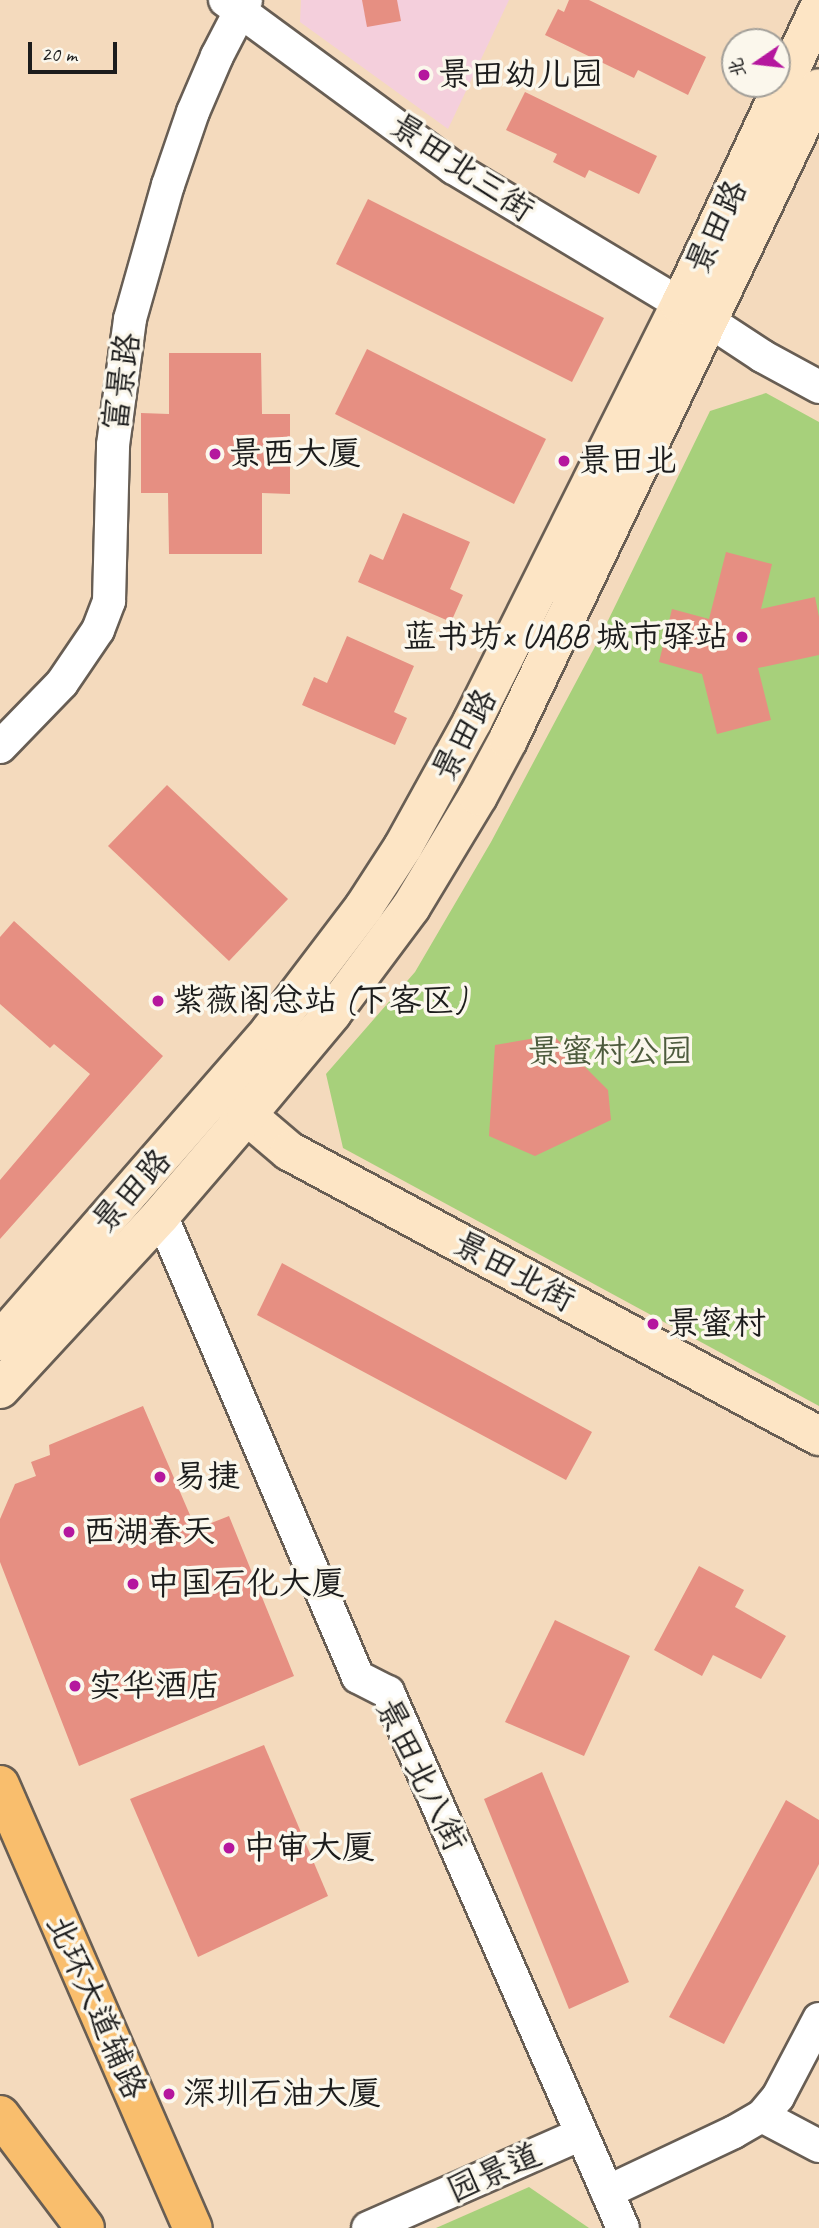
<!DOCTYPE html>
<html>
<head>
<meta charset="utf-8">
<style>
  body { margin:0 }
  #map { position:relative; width:819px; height:2228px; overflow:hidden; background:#f4dabd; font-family:Caveat,"LXGW WenKai TC",sans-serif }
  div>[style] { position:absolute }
  .built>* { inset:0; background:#f4cfdc }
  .green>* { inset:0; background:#a7d07b }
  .building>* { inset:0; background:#e68f82 }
  .roads { filter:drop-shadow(2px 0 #685e54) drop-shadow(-2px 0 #685e54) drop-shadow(0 2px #685e54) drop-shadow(0 -2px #685e54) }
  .street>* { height:32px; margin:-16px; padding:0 16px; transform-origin:16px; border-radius:16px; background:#fff }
  .secondary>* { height:38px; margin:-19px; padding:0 19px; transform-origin:19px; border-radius:19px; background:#fde5c5 }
  .primary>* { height:38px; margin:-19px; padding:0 19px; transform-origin:19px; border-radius:19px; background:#f9be6d }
  .highway>* { height:38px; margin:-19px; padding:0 19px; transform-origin:19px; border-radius:19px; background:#f9be6d }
  .dots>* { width:19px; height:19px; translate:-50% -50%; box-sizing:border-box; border:4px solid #fbf7ec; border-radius:50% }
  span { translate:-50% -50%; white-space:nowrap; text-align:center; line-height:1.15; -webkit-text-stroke:7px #fbf7ec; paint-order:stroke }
  .poi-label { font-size:33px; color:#1c1c1c }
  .left { translate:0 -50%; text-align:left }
  .right { translate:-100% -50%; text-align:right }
  .street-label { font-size:33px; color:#1c1c1c }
  .park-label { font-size:33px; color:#4d5b3d }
  .north { position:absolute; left:721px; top:28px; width:70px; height:70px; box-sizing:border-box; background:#fbf7ec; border:2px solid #a29f99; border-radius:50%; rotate:256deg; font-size:19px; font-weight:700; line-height:28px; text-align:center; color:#1c1c1c }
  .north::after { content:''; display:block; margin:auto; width:24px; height:32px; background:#b5179e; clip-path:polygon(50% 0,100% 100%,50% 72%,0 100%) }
  .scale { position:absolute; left:28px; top:42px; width:89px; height:32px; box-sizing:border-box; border:4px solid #1c1c1c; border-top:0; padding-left:9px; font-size:21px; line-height:24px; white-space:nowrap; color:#1c1c1c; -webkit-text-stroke:5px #fbf7ec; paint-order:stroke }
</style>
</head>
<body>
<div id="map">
  <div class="built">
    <i style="clip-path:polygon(301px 0,509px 0,448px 129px,300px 22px)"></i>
  </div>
  <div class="green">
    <i style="clip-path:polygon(766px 393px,819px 422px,819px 1406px,343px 1148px,326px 1074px,415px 972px,491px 842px,600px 637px,710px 411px)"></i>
    <i style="clip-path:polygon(529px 2187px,589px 2228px,436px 2228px)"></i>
  </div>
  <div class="building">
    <i style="clip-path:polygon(362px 0,397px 0,401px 21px,367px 27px)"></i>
    <i style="clip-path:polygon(569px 0,589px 0,706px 57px,688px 95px,638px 70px,634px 78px,545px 35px,558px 9px,564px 12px)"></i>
    <i style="clip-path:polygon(525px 92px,657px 156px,639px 194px,589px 170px,585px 178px,553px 162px,557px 154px,506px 130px)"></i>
    <i style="clip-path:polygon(368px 199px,604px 318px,572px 382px,336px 264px)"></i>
    <i style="clip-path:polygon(367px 349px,546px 439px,514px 504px,335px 414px)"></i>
    <i style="clip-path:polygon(169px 353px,261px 353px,262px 414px,290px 414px,290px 494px,262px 493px,262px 554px,169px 554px,168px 493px,141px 493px,141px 413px,169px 414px)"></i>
    <i style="clip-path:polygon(403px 513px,470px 542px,450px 589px,463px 595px,451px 622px,358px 582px,370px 554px,383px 560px)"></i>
    <i style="clip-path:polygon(726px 552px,772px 564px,761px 609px,815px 597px,819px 617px,819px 655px,758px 668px,771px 720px,717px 734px,702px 674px,659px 662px,672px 609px,709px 619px)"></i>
    <i style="clip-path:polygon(347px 636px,414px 666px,394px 712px,407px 718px,395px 745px,302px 705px,314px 677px,327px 683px)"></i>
    <i style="clip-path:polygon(167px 785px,288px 899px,229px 961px,108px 846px)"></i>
    <i style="clip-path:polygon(14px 921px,163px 1056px,0 1239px,0 1180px,90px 1074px,54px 1044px,50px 1048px,0 1004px,0 937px)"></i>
    <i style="clip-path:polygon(553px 1035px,608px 1090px,611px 1120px,535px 1156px,489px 1136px,495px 1045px)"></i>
    <i style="clip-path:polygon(282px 1263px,592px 1432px,566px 1480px,257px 1315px)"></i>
    <i style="clip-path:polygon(143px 1406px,196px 1529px,229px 1516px,294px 1676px,79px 1766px,0 1562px,0 1519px,15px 1484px,36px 1476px,31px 1462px,50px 1455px,49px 1445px)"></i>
    <i style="clip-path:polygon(699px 1566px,744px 1590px,735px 1607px,786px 1636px,761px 1679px,713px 1655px,702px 1676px,654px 1650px)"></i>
    <i style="clip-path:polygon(555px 1620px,630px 1656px,584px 1756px,505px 1722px)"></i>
    <i style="clip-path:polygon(264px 1745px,328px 1896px,198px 1957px,130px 1799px)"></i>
    <i style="clip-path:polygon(542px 1772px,629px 1982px,569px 2009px,484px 1799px)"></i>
    <i style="clip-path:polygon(786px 1800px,819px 1820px,819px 1864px,724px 2044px,669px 2017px)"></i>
  </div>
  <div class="roads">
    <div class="street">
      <i style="left:225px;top:0;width:284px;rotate:36.3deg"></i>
      <i style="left:454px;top:168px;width:297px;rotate:31deg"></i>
      <i style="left:709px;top:321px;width:64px;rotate:33.4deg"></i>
      <i style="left:762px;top:356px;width:65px;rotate:28.5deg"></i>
      <i style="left:0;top:747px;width:89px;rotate:-45.9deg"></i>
      <i style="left:62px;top:683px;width:64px;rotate:-55.8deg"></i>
      <i style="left:98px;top:630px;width:31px;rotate:-69deg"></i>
      <i style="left:109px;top:601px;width:156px;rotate:-88.5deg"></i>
      <i style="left:113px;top:445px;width:127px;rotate:-82.3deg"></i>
      <i style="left:130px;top:319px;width:139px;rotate:-74.2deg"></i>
      <i style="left:168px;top:185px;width:77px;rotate:-71.1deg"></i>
      <i style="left:193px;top:112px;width:61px;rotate:-66.8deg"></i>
      <i style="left:217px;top:56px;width:63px;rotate:-62.6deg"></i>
      <i style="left:161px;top:1215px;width:502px;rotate:66.91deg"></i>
      <i style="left:358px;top:1677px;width:34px;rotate:27deg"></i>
      <i style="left:388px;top:1692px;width:585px;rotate:66.33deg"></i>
      <i style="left:762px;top:2116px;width:64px;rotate:27.8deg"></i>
      <i style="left:607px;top:2192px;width:140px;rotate:-25.3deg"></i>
      <i style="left:734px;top:2132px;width:32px;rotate:-30deg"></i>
      <i style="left:762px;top:2116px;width:25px;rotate:-50deg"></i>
      <i style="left:778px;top:2097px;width:88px;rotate:-62.3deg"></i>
      <i style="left:368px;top:2228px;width:233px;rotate:-23.8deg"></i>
    </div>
    <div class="secondary">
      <i style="left:229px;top:1100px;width:79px;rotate:40.4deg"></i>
      <i style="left:289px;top:1151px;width:602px;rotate:28.27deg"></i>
      <i style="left:0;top:1341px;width:411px;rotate:-48.9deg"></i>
      <i style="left:270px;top:1031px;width:156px;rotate:-52.8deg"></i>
      <i style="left:364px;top:907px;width:72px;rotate:-57deg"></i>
      <i style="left:403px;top:847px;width:145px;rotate:-61.1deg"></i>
      <i style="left:473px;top:720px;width:464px;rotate:-63.5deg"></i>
      <i style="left:680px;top:305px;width:328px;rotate:-64.9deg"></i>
      <i style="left:0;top:1389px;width:237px;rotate:-47.2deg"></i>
      <i style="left:161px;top:1215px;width:130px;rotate:-49.4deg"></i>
      <i style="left:246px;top:1116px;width:134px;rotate:-50.1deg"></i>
      <i style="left:332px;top:1013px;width:132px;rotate:-53.3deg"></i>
      <i style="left:411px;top:907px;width:130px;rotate:-58.9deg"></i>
      <i style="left:478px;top:796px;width:64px;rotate:-61.8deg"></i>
      <i style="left:508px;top:740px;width:722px;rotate:-64.5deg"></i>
    </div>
    <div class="primary">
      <i style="left:0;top:1785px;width:483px;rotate:66.5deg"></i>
    </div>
    <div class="highway">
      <i style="left:0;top:2115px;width:141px;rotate:53deg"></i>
    </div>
  </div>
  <div class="dots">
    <i style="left:424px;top:75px;background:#b5179e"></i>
    <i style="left:215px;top:454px;background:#b5179e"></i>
    <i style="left:564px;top:461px;background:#b5179e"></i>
    <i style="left:742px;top:637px;background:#b5179e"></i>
    <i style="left:158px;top:1001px;background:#b5179e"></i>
    <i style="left:653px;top:1324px;background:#b5179e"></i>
    <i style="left:160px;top:1477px;background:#b5179e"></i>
    <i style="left:69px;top:1532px;background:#b5179e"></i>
    <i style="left:133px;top:1584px;background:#b5179e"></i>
    <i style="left:75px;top:1686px;background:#b5179e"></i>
    <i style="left:229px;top:1848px;background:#b5179e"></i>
    <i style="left:169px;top:2094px;background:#b5179e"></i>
  </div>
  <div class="poi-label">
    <span class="left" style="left:438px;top:75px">景田幼儿园</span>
    <span class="left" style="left:229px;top:454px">景西大厦</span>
    <span class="left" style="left:578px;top:461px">景田北</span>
    <span class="right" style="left:728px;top:637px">蓝书坊x UABB 城市驿站</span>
    <span class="left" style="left:172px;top:1001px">紫薇阁总站 (下客区)</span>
    <span class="left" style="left:667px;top:1324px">景蜜村</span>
    <span class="left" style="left:174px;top:1477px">易捷</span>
    <span class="left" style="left:83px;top:1532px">西湖春天</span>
    <span class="left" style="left:147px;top:1584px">中国石化大厦</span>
    <span class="left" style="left:89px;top:1686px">实华酒店</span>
    <span class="left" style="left:243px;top:1848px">中审大厦</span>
    <span class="left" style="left:183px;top:2094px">深圳石油大厦</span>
  </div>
  <div class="street-label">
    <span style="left:462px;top:168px;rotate:34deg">景田北三街</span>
    <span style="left:717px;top:227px;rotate:-65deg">景田路</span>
    <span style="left:122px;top:382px;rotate:-82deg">富景路</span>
    <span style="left:465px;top:735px;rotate:-62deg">景田路</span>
    <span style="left:132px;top:1191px;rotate:-48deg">景田路</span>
    <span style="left:514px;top:1272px;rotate:28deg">景田北街</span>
    <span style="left:421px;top:1775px;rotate:64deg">景田北八街</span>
    <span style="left:96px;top:2007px;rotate:66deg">北环大道辅路</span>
    <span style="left:494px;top:2173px;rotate:-24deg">园景道</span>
  </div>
  <div class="park-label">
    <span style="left:610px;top:1052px">景蜜村公园</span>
  </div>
  <div class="north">北</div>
  <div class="scale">20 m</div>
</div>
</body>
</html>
